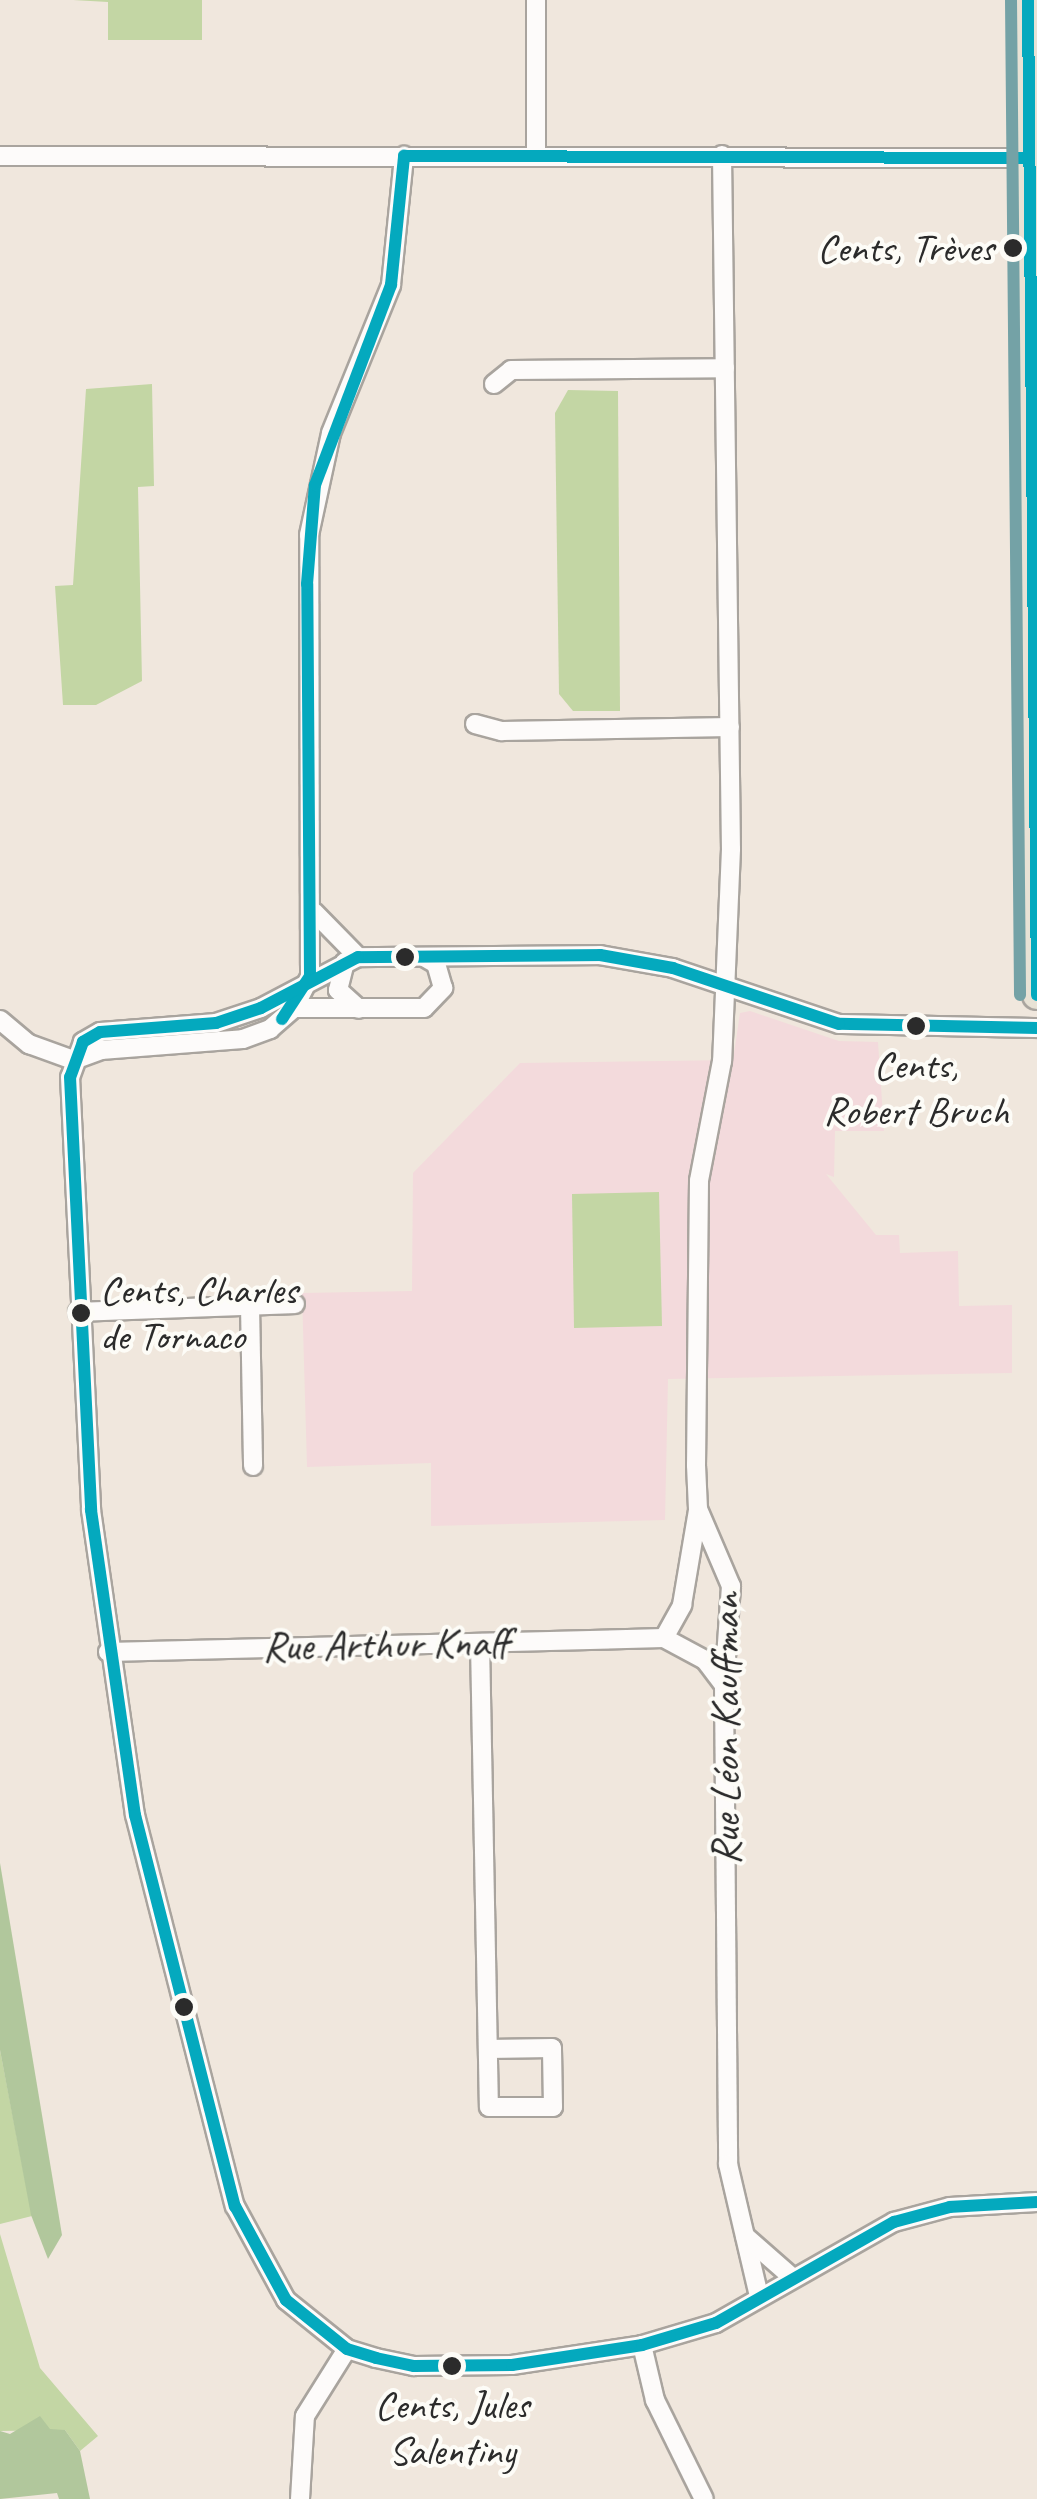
<!DOCTYPE html>
<html>
<head>
<meta charset="utf-8">
<style>
  body { margin:0 }
  #map { position:relative; width:1037px; height:2499px; overflow:hidden; background:#f0e7dd; font-family:Caveat,sans-serif }
  div>[style] { position:absolute }
  .built>* { inset:0; background:#f3dadc }
  .green>* { inset:0; background:#c3d6a4 }
  .forest>* { inset:0; background:#b1c79c }
  .roads { filter:drop-shadow(2px 0 #a9a49e) drop-shadow(-2px 0 #a9a49e) drop-shadow(0 2px #a9a49e) drop-shadow(0 -2px #a9a49e) }
  .minor>* { height:18px; margin:-9px; padding:0 9px; transform-origin:9px; border-radius:9px; background:#fdfbfa }
  .primary>* { height:28px; margin:-14px; padding:0 14px; transform-origin:14px; border-radius:14px; background:#e8e2d5 }
  .bus-1>* { height:12px; margin:-6px; padding:0 6px; transform-origin:6px; border-radius:6px; background:#04a9be }
  .bus-2>* { height:12px; margin:-6px; padding:0 6px; transform-origin:6px; border-radius:6px; background:#74a2a6 }
  .dots>* { width:28px; height:28px; translate:-50% -50%; box-sizing:border-box; border:5px solid #fdfcf7; border-radius:50% }
  span { translate:-50% -50%; white-space:nowrap; text-align:center; line-height:1.15; -webkit-text-stroke:8px #fdfcf7; paint-order:stroke }
  .bus-label { font-size:40px; color:#2b2b2b }
  .right { translate:-100% -50%; text-align:right }
  .left { translate:0 -50%; text-align:left }
  .street-label { font-size:42px; color:#2b2b2b }
</style>
</head>
<body>
<div id="map">
  <div class="built">
    <i style="clip-path:polygon(750px 1011px,839px 1041px,878px 1042px,884px 1131px,835px 1131px,834px 1177px,826px 1174px,876px 1235px,899px 1235px,900px 1253px,958px 1251px,959px 1306px,1012px 1305px,1012px 1373px,668px 1379px,665px 1520px,431px 1526px,431px 1463px,307px 1467px,302px 1293px,412px 1291px,413px 1173px,520px 1063px,733px 1060px,740px 1013px)"></i>
  </div>
  <div class="green">
    <i style="clip-path:polygon(73px 0,202px 0,202px 40px,108px 40px,108px 2px)"></i>
    <i style="clip-path:polygon(152px 384px,154px 486px,138px 487px,142px 681px,96px 705px,63px 705px,55px 586px,73px 585px,86px 389px)"></i>
    <i style="clip-path:polygon(568px 390px,618px 391px,620px 711px,573px 711px,559px 694px,555px 413px)"></i>
    <i style="clip-path:polygon(659px 1192px,662px 1326px,574px 1328px,572px 1194px)"></i>
    <i style="clip-path:polygon(0 2050px,32px 2216px,0 2224px)"></i>
    <i style="clip-path:polygon(0 2234px,40px 2368px,98px 2436px,80px 2451px,65px 2430px,0 2431px)"></i>
  </div>
  <div class="forest">
    <i style="clip-path:polygon(0 1863px,62px 2235px,48px 2259px,31px 2215px,0 2050px)"></i>
    <i style="clip-path:polygon(40px 2416px,50px 2429px,65px 2430px,80px 2451px,90px 2499px,59px 2499px,57px 2493px,0 2499px,0 2431px,10px 2434px)"></i>
  </div>
  <div class="roads">
    <div class="minor">
      <i style="left:722px;top:155px;width:694px;rotate:89.26deg"></i>
      <i style="left:731px;top:849px;width:212px;rotate:92.4deg"></i>
      <i style="left:722px;top:1061px;width:122px;rotate:100.9deg"></i>
      <i style="left:699px;top:1181px;width:284px;rotate:90.6deg"></i>
      <i style="left:696px;top:1465px;width:44px;rotate:87.4deg"></i>
      <i style="left:698px;top:1509px;width:84px;rotate:66.8deg"></i>
      <i style="left:731px;top:1586px;width:99px;rotate:94deg"></i>
      <i style="left:724px;top:1685px;width:479px;rotate:89.5deg"></i>
      <i style="left:728px;top:2164px;width:136px;rotate:76.8deg"></i>
      <i style="left:0;top:156px;width:1029px;rotate:0.11deg"></i>
      <i style="left:536px;top:156px;width:156px;rotate:-90deg"></i>
      <i style="left:494px;top:384px;width:22px;rotate:-39deg"></i>
      <i style="left:511px;top:370px;width:214px;rotate:-0.5deg"></i>
      <i style="left:475px;top:724px;width:28px;rotate:15deg"></i>
      <i style="left:502px;top:731px;width:228px;rotate:-1deg"></i>
      <i style="left:314px;top:912px;width:63px;rotate:45.6deg"></i>
      <i style="left:345px;top:962px;width:29px;rotate:104deg"></i>
      <i style="left:338px;top:990px;width:28px;rotate:42deg"></i>
      <i style="left:294px;top:1008px;width:130px"></i>
      <i style="left:424px;top:1008px;width:28px;rotate:-46deg"></i>
      <i style="left:443px;top:988px;width:25px;rotate:-106deg"></i>
      <i style="left:436px;top:964px;width:14px;rotate:-150deg"></i>
      <i style="left:0;top:1020px;width:38px;rotate:40deg"></i>
      <i style="left:29px;top:1044px;width:47px;rotate:20deg"></i>
      <i style="left:1037px;top:1028px;width:198px;rotate:-178.8deg"></i>
      <i style="left:839px;top:1024px;width:175px;rotate:-161.4deg"></i>
      <i style="left:673px;top:968px;width:74px;rotate:-169.9deg"></i>
      <i style="left:600px;top:955px;width:242px;rotate:179.5deg"></i>
      <i style="left:358px;top:957px;width:110px;rotate:152.3deg"></i>
      <i style="left:261px;top:1008px;width:47px;rotate:161.6deg"></i>
      <i style="left:216px;top:1023px;width:116px;rotate:175.6deg"></i>
      <i style="left:100px;top:1032px;width:20px;rotate:150deg"></i>
      <i style="left:83px;top:1042px;width:37px;rotate:110deg"></i>
      <i style="left:70px;top:1077px;width:434px;rotate:87.2deg"></i>
      <i style="left:91px;top:1510px;width:308px;rotate:81.8deg"></i>
      <i style="left:135px;top:1815px;width:404px;rotate:75.7deg"></i>
      <i style="left:235px;top:2206px;width:107px;rotate:61.5deg"></i>
      <i style="left:286px;top:2300px;width:78px;rotate:38.8deg"></i>
      <i style="left:347px;top:2349px;width:30px;rotate:17deg"></i>
      <i style="left:376px;top:2358px;width:39px;rotate:12deg"></i>
      <i style="left:414px;top:2366px;width:98px;rotate:-0.6deg"></i>
      <i style="left:512px;top:2365px;width:132px;rotate:-8.7deg"></i>
      <i style="left:642px;top:2345px;width:77px;rotate:-16.6deg"></i>
      <i style="left:716px;top:2323px;width:205px;rotate:-29.6deg"></i>
      <i style="left:894px;top:2222px;width:58px;rotate:-15deg"></i>
      <i style="left:950px;top:2207px;width:87px;rotate:-3.3deg"></i>
      <i style="left:74px;top:1060px;width:29px;rotate:-20deg"></i>
      <i style="left:101px;top:1050px;width:142px;rotate:-4.4deg"></i>
      <i style="left:243px;top:1039px;width:29px;rotate:-20deg"></i>
      <i style="left:270px;top:1029px;width:32px;rotate:-41deg"></i>
      <i style="left:294px;top:1008px;width:36px;rotate:-63deg"></i>
      <i style="left:310px;top:976px;width:441px;rotate:-90.1deg"></i>
      <i style="left:309px;top:535px;width:104px;rotate:-77.8deg"></i>
      <i style="left:331px;top:433px;width:160px;rotate:-67.9deg"></i>
      <i style="left:391px;top:285px;width:130px;rotate:-84.2deg"></i>
      <i style="left:250px;top:1306px;width:160px;rotate:88.9deg"></i>
      <i style="left:78px;top:1312px;width:217px;rotate:-2.1deg"></i>
      <i style="left:664px;top:1638px;width:38px;rotate:-61deg"></i>
      <i style="left:682px;top:1605px;width:96px;rotate:-80.4deg"></i>
      <i style="left:480px;top:1643px;width:464px;rotate:88.9deg"></i>
      <i style="left:489px;top:2107px;width:64px"></i>
      <i style="left:553px;top:2107px;width:59px;rotate:-91deg"></i>
      <i style="left:552px;top:2048px;width:64px;rotate:179.1deg"></i>
      <i style="left:108px;top:1652px;width:556px;rotate:-1.44deg"></i>
      <i style="left:664px;top:1638px;width:47px;rotate:28.2deg"></i>
      <i style="left:705px;top:1660px;width:31px;rotate:53deg"></i>
      <i style="left:745px;top:2236px;width:64px;rotate:41.2deg"></i>
      <i style="left:642px;top:2345px;width:57px;rotate:76.7deg"></i>
      <i style="left:655px;top:2400px;width:110px;rotate:63.7deg"></i>
      <i style="left:300px;top:2499px;width:83px;rotate:-86.6deg"></i>
      <i style="left:305px;top:2416px;width:79px;rotate:-57.9deg"></i>
    </div>
    <div class="primary">
      <i style="left:1028px;top:0;width:995px;rotate:89.48deg"></i>
    </div>
  </div>
  <div class="bus-1">
    <i style="left:1028px;top:0;width:995px;rotate:89.48deg"></i>
    <i style="left:282px;top:1019px;width:51px;rotate:-56.9deg"></i>
    <i style="left:310px;top:976px;width:392px;rotate:-90.4deg"></i>
    <i style="left:307px;top:584px;width:99px;rotate:-85.4deg"></i>
    <i style="left:315px;top:485px;width:214px;rotate:-69.2deg"></i>
    <i style="left:391px;top:285px;width:130px;rotate:-84.2deg"></i>
    <i style="left:404px;top:156px;width:625px;rotate:0.18deg"></i>
    <i style="left:1037px;top:1028px;width:198px;rotate:-178.8deg"></i>
    <i style="left:839px;top:1024px;width:175px;rotate:-161.4deg"></i>
    <i style="left:673px;top:968px;width:74px;rotate:-169.9deg"></i>
    <i style="left:600px;top:955px;width:242px;rotate:179.5deg"></i>
    <i style="left:358px;top:957px;width:110px;rotate:152.3deg"></i>
    <i style="left:261px;top:1008px;width:47px;rotate:161.6deg"></i>
    <i style="left:216px;top:1023px;width:116px;rotate:175.6deg"></i>
    <i style="left:100px;top:1032px;width:20px;rotate:150deg"></i>
    <i style="left:83px;top:1042px;width:37px;rotate:110deg"></i>
    <i style="left:70px;top:1077px;width:434px;rotate:87.2deg"></i>
    <i style="left:91px;top:1510px;width:308px;rotate:81.8deg"></i>
    <i style="left:135px;top:1815px;width:404px;rotate:75.7deg"></i>
    <i style="left:235px;top:2206px;width:107px;rotate:61.5deg"></i>
    <i style="left:286px;top:2300px;width:78px;rotate:38.8deg"></i>
    <i style="left:347px;top:2349px;width:30px;rotate:17deg"></i>
    <i style="left:376px;top:2358px;width:39px;rotate:12deg"></i>
    <i style="left:414px;top:2366px;width:98px;rotate:-0.6deg"></i>
    <i style="left:512px;top:2365px;width:132px;rotate:-8.7deg"></i>
    <i style="left:642px;top:2345px;width:77px;rotate:-16.6deg"></i>
    <i style="left:716px;top:2323px;width:205px;rotate:-29.6deg"></i>
    <i style="left:894px;top:2222px;width:58px;rotate:-15deg"></i>
    <i style="left:950px;top:2207px;width:87px;rotate:-3.3deg"></i>
  </div>
  <div class="bus-2">
    <i style="left:1011px;top:0;width:995px;rotate:89.48deg"></i>
  </div>
  <div class="dots">
    <i style="left:1013px;top:248px;background:#2b2b2b"></i>
    <i style="left:405px;top:957px;background:#2b2b2b"></i>
    <i style="left:916px;top:1026px;background:#2b2b2b"></i>
    <i style="left:81px;top:1313px;background:#2b2b2b"></i>
    <i style="left:184px;top:2007px;background:#2b2b2b"></i>
    <i style="left:452px;top:2366px;background:#2b2b2b"></i>
  </div>
  <div class="bus-label">
    <span class="right" style="left:994px;top:248px">Cents, Trèves</span>
    <span style="left:916px;top:1088px">Cents,<br>Robert Bruch</span>
    <span class="left" style="left:100px;top:1313px">Cents, Charles<br>de Tornaco</span>
    <span style="left:452px;top:2428px">Cents, Jules<br>Salentiny</span>
  </div>
  <div class="street-label">
    <span style="left:386px;top:1645px;rotate:-1deg">Rue Arthur Knaff</span>
    <span style="left:726px;top:1729px;rotate:-90deg">Rue Léon Kauffman</span>
  </div>
</div>
</body>
</html>
